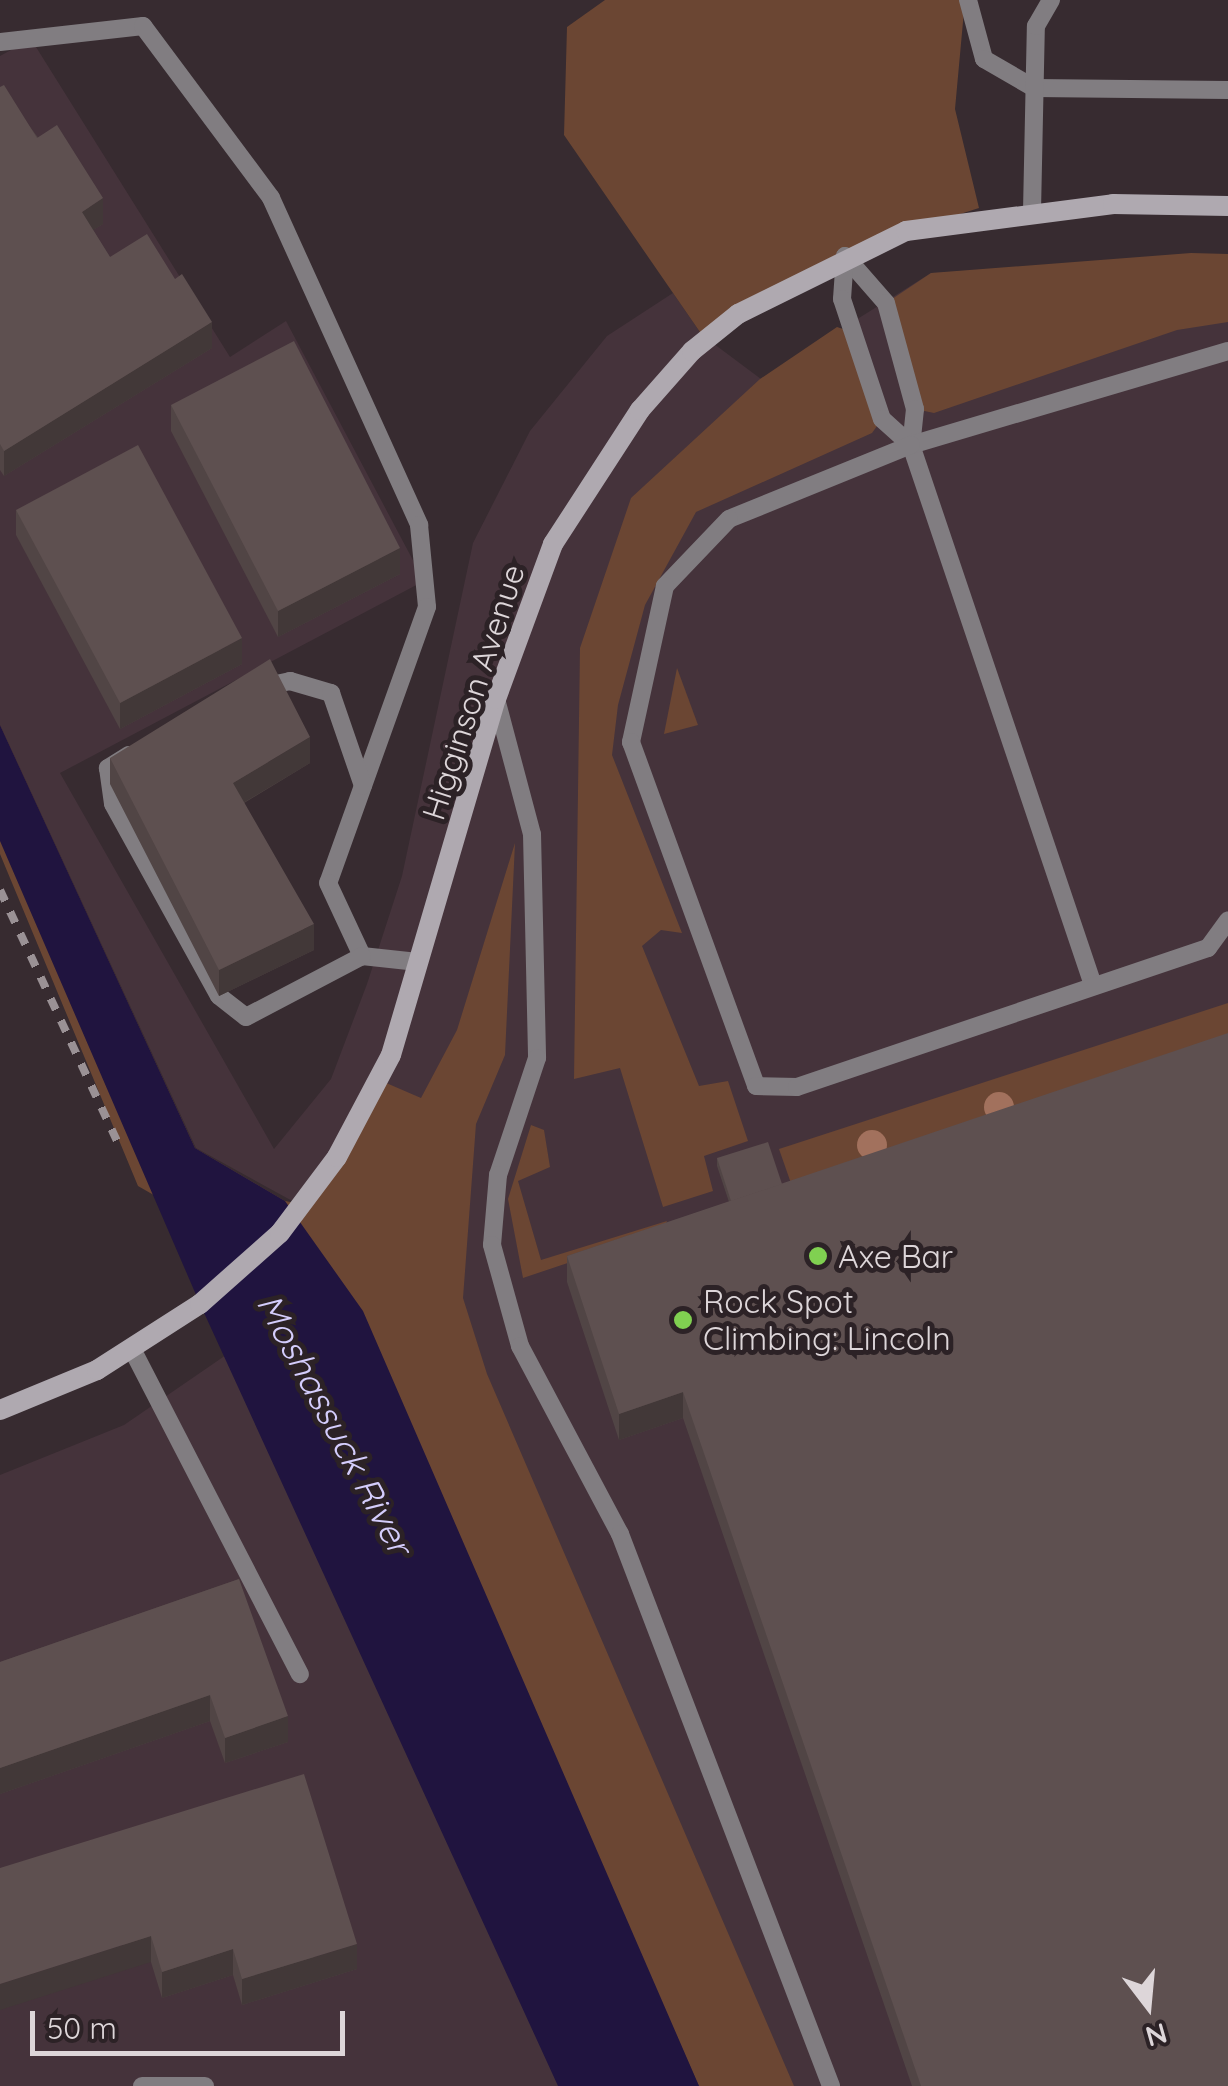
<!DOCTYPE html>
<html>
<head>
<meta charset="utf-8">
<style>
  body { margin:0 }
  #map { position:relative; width:1228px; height:2086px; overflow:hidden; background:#372b30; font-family:Quicksand,sans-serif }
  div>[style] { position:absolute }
  .built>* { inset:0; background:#45333b }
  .green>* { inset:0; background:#6b4633 }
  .water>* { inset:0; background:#20143f }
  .lane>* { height:18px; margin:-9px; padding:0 9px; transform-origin:9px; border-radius:9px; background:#817d81 }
  .secondary>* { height:20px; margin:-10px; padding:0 10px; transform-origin:10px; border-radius:10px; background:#afa9b0 }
  .rail>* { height:8px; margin-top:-4px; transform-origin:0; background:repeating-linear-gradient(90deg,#9a9195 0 12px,transparent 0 24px) }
  .trees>* { width:30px; height:30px; margin:-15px; border-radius:50%; background:#a2715d }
  .wall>* { inset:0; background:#514545 }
  .shaded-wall>* { inset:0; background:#423838 }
  .building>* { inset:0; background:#5e5050 }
  .dots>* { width:28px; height:28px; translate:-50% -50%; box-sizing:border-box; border:5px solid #2c2226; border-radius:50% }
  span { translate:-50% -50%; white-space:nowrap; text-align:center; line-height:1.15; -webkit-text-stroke:10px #2c2226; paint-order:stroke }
  .street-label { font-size:32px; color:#ddd6d9 }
  .poi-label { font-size:32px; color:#ddd6d9 }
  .left { translate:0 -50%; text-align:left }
  .water-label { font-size:35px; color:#d4cdfc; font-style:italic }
  .north { position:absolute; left:1098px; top:1956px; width:100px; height:100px; -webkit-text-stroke:8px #2c2226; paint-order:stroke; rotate:164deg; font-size:28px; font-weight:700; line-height:40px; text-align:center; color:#ddd6d9 }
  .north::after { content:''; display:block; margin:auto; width:35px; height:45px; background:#ddd6d9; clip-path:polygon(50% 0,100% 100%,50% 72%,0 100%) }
  .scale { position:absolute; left:30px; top:2011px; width:315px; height:45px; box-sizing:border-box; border:5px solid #ddd6d9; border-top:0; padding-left:12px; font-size:30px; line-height:35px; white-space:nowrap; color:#ddd6d9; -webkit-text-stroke:8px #2c2226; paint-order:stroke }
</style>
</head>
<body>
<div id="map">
  <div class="built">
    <i style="clip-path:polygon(31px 39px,230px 357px,286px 321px,424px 581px,60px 773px,274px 1149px,331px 1079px,367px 984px,402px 876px,473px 543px,530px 431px,607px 336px,673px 293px,702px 335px,761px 379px,931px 273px,1228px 254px,1228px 2086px,0 2086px,0 1475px,124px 1425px,245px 1342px,296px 1203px,196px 1148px,0 725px,0 56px)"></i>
  </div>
  <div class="green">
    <i style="clip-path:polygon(605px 0,965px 0,955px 109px,979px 208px,841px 252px,702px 335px,564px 135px,567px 27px)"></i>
    <i style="clip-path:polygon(1191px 253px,1228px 254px,1228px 322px,1177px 330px,934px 413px,915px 409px,886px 303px,931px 273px)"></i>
    <i style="clip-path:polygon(837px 327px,852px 332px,882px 419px,872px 433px,696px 512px,645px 605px,618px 705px,612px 755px,682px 933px,661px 930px,642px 946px,699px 1086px,728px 1081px,748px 1141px,704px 1156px,713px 1191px,663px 1207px,620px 1068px,574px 1079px,580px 648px,631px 498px,760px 379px)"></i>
    <i style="clip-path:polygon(677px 668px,698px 725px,664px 734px)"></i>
    <i style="clip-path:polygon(0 725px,195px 1148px,285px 1201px,296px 1203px,377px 1079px,421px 1098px,457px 1030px,515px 843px,505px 1055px,476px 1124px,463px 1298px,487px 1374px,794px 2086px,699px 2086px,578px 1814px,253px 1252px,138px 1186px,0 854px)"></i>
    <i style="clip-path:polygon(1228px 1003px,1228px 1043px,793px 1189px,779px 1149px)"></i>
    <i style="clip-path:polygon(531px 1125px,544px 1130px,550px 1167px,518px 1181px,541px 1260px,667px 1221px,663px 1231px,523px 1278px,508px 1199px)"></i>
  </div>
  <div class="water">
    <i style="clip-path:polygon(0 725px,195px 1148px,285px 1201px,363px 1311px,699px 2086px,558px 2086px,200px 1304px,0 841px)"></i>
  </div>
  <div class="lane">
    <i style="left:968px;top:0;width:61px;rotate:74.8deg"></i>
    <i style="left:984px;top:59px;width:58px;rotate:30.1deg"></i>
    <i style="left:1034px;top:88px;width:194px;rotate:0.6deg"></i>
    <i style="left:0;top:42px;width:144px;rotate:-6.4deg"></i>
    <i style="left:143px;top:26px;width:214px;rotate:53.3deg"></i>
    <i style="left:271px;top:198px;width:359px;rotate:65.6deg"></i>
    <i style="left:419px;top:525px;width:82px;rotate:84.4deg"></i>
    <i style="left:427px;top:607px;width:293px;rotate:109.7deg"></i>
    <i style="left:328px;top:883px;width:81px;rotate:65deg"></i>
    <i style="left:362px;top:956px;width:56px;rotate:6.1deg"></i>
    <i style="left:1032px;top:211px;width:185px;rotate:-88.8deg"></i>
    <i style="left:1036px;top:26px;width:30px;rotate:-60deg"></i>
    <i style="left:845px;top:256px;width:62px;rotate:48.9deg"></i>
    <i style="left:886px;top:303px;width:110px;rotate:74.7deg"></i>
    <i style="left:915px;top:409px;width:36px;rotate:96deg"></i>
    <i style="left:911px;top:445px;width:567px;rotate:71.37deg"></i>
    <i style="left:845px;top:256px;width:43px;rotate:94deg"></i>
    <i style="left:842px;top:299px;width:126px;rotate:71.6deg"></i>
    <i style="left:882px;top:419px;width:39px;rotate:42deg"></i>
    <i style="left:1228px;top:351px;width:331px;rotate:163.5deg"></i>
    <i style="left:911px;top:445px;width:196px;rotate:157.9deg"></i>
    <i style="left:729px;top:519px;width:93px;rotate:133.7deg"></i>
    <i style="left:665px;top:586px;width:160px;rotate:102.3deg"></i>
    <i style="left:631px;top:742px;width:366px;rotate:70deg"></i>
    <i style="left:756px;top:1086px;width:41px;rotate:1.4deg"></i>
    <i style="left:797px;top:1087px;width:434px;rotate:-18.7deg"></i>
    <i style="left:1208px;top:948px;width:34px;rotate:-54deg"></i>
    <i style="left:262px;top:687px;width:29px;rotate:-12deg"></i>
    <i style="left:290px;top:681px;width:43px;rotate:16.3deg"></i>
    <i style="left:331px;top:693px;width:98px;rotate:71deg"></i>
    <i style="left:496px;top:699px;width:140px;rotate:75.1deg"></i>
    <i style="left:532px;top:834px;width:224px;rotate:88.7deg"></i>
    <i style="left:537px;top:1058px;width:123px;rotate:108.4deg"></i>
    <i style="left:498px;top:1175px;width:70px;rotate:94.9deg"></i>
    <i style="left:492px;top:1245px;width:105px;rotate:74.5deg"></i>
    <i style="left:520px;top:1346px;width:213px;rotate:62deg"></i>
    <i style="left:620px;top:1534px;width:591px;rotate:69.08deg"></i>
    <i style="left:129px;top:755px;width:25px;rotate:148deg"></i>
    <i style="left:108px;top:768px;width:36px;rotate:82deg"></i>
    <i style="left:113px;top:804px;width:219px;rotate:61.1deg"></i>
    <i style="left:219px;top:996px;width:34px;rotate:38deg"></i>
    <i style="left:246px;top:1017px;width:131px;rotate:-27.7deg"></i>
    <i style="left:132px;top:1349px;width:366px;rotate:62.7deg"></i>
    <i style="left:142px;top:2086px;width:63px"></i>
  </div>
  <div class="secondary">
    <i style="left:0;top:1410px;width:105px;rotate:-22.4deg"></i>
    <i style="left:97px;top:1370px;width:122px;rotate:-32.7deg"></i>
    <i style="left:200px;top:1304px;width:107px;rotate:-41.6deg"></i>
    <i style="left:280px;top:1233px;width:95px;rotate:-53.1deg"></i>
    <i style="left:337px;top:1157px;width:115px;rotate:-62.1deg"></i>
    <i style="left:391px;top:1055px;width:371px;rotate:-73.6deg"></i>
    <i style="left:496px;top:699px;width:165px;rotate:-69.8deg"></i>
    <i style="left:553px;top:544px;width:160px;rotate:-57deg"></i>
    <i style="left:640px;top:410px;width:79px;rotate:-48.6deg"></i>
    <i style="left:692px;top:351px;width:59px;rotate:-38.8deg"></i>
    <i style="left:738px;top:314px;width:187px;rotate:-26.3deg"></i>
    <i style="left:906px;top:231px;width:209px;rotate:-7.4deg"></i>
    <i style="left:1113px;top:204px;width:115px;rotate:1deg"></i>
  </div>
  <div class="rail">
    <i style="left:0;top:890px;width:287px;rotate:65deg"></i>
  </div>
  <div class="trees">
    <i style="left:999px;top:1107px"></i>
    <i style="left:872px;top:1145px"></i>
  </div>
  <div class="wall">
    <i style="clip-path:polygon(0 87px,103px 224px,93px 230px,110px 257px,212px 348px,4px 476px,0 470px)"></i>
    <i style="clip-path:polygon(171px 405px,400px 574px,278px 637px,171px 431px)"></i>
    <i style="clip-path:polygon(16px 510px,242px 664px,120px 729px,16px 535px)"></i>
    <i style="clip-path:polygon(110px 758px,310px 763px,244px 803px,314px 950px,219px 996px,110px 784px)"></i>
    <i style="clip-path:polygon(717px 1158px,782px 1184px,1228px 2086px,912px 2086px,683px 1418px,619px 1440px,567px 1282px,567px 1256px,729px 1202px,717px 1166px)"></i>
    <i style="clip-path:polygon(239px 1579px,288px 1742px,225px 1763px,210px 1721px,0 1794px,0 1662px)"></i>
    <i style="clip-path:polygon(0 1868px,357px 1969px,242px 2005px,233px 1975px,162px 1998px,151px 1962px)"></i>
  </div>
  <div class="shaded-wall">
    <i style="clip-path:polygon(103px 198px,103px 224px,82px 237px,82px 212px)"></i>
    <i style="clip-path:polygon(212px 322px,212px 348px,4px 476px,4px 451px)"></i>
    <i style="clip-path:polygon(400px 548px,400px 574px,278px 637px,278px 611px)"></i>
    <i style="clip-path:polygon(242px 638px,242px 664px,120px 729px,120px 703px)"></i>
    <i style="clip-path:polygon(310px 737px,310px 763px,233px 809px,233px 783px)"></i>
    <i style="clip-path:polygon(314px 924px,314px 950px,219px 996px,219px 970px)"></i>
    <i style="clip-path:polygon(683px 1392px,683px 1418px,619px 1440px,619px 1414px)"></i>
    <i style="clip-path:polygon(210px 1695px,210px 1721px,0 1794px,0 1768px)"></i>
    <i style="clip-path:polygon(288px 1716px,288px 1742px,225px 1763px,225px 1738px)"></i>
    <i style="clip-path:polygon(151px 1936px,151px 1962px,0 2010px,0 1984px)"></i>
    <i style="clip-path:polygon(357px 1944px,357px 1969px,242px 2005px,242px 1979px)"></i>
    <i style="clip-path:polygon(233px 1949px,233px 1975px,162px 1998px,162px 1972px)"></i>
  </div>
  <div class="building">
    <i style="clip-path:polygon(4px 85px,37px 138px,57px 125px,103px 198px,82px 212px,110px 257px,147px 234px,175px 279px,182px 274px,212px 322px,4px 451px,0 444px,0 87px)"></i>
    <i style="clip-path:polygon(294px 341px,400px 548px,278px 611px,171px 405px)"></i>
    <i style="clip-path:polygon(138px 445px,242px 638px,120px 703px,16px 510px)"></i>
    <i style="clip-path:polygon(270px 659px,310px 737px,233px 783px,314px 924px,219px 970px,110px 758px)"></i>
    <i style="clip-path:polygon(1228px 1033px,1228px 2086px,921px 2086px,683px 1392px,619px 1414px,567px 1256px)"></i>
    <i style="clip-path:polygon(768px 1142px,782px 1184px,731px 1201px,717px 1158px)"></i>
    <i style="clip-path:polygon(239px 1579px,288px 1716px,225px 1738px,210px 1695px,0 1768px,0 1662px)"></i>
    <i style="clip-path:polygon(304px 1774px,357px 1944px,242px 1979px,233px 1949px,162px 1972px,151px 1936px,0 1984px,0 1868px)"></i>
  </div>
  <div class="dots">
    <i style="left:818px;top:1256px;background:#80d051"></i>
    <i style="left:683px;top:1320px;background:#80d051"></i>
  </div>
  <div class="street-label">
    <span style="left:473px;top:692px;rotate:-72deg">Higginson Avenue</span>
  </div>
  <div class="poi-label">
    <span class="left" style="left:838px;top:1256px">Axe Bar</span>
    <span class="left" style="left:703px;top:1320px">Rock Spot<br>Climbing: Lincoln</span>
  </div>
  <div class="water-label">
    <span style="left:335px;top:1424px;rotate:62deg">Moshassuck River</span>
  </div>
  <div class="north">N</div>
  <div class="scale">50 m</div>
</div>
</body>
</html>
